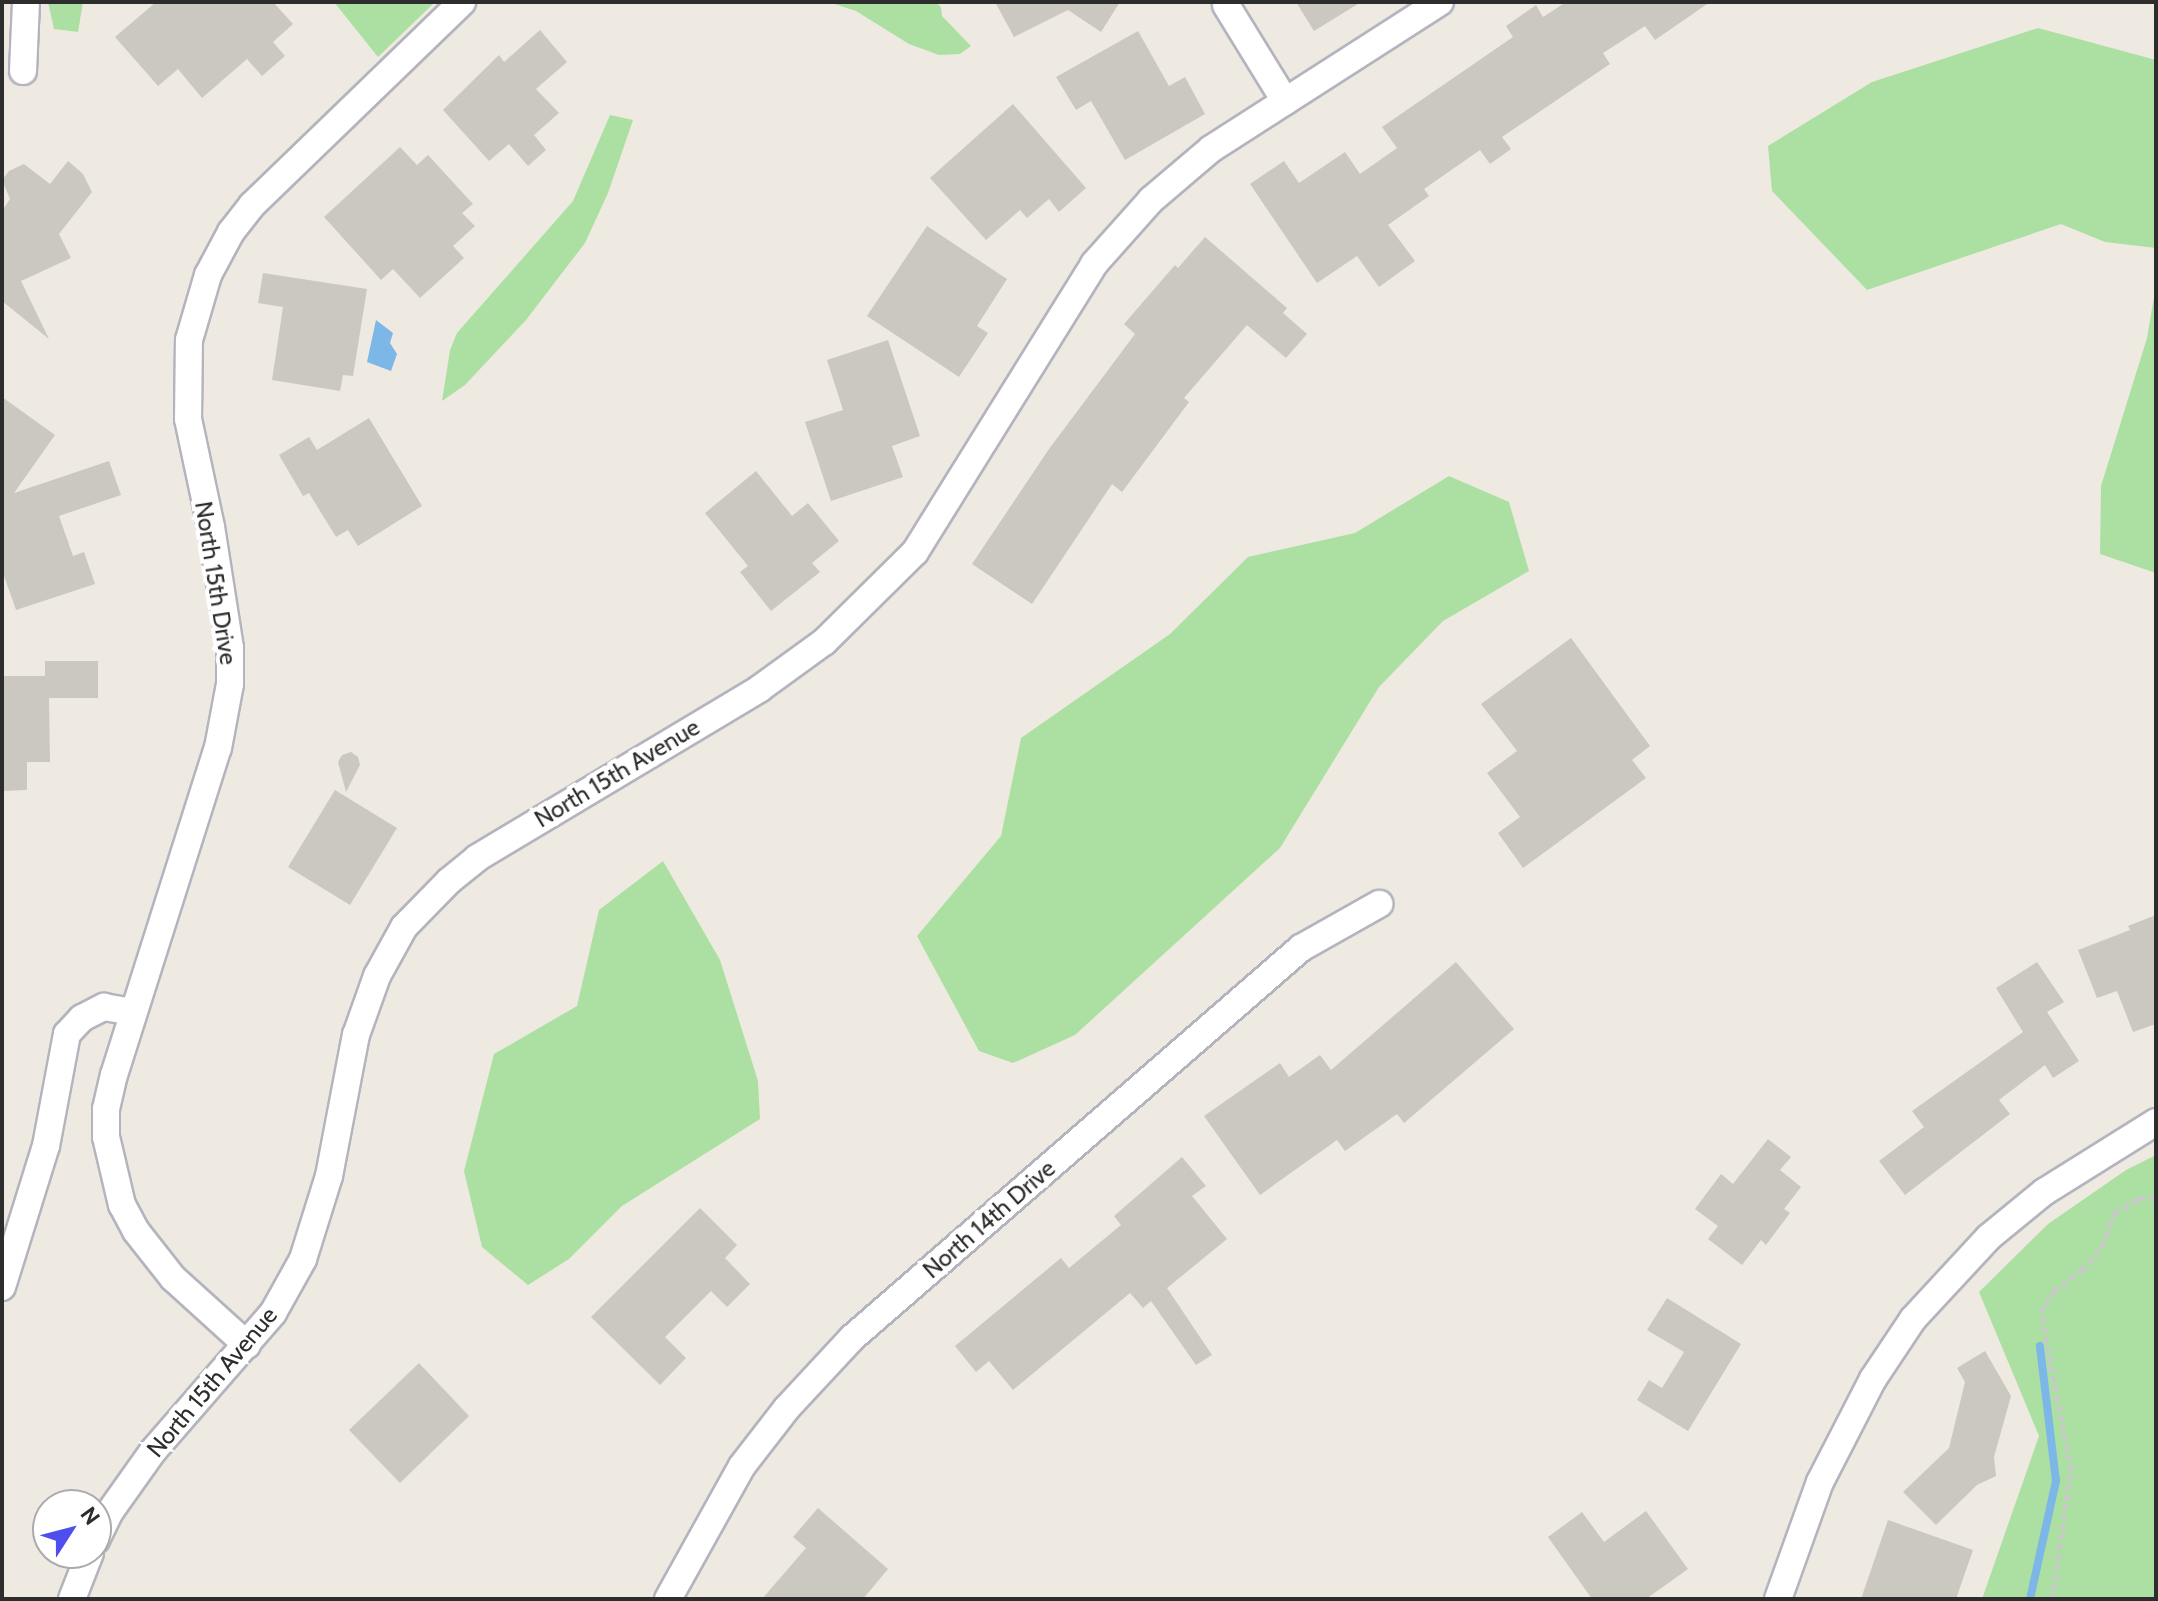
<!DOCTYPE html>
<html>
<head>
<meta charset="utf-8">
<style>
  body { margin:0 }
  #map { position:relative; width:2158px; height:1601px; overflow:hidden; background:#eeeae1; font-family:Cabin,sans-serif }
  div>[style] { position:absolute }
  .green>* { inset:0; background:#ace0a2 }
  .water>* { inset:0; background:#7cb7e7 }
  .stream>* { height:8px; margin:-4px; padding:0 4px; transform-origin:4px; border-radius:4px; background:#7cb7e7 }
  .building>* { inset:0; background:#cac8bf }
  .path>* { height:5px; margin-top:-2.5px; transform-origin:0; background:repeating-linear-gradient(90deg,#c8c8c8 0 6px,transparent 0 10px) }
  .roads { filter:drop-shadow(2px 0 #b4b4bf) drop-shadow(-2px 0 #b4b4bf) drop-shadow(0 2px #b4b4bf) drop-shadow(0 -2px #b4b4bf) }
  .minor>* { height:26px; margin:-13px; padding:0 13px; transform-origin:13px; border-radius:13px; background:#fff }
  span { translate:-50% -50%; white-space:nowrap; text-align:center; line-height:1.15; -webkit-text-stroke:8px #fff; paint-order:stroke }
  .street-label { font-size:24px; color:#2d2d2d }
  .frame { position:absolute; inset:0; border:4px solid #2d2d2d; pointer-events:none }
  .north { position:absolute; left:32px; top:1489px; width:80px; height:80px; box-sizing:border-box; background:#fff; border:2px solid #ababab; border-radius:50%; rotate:54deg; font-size:22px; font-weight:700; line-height:32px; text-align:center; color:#2d2d2d }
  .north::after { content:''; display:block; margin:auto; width:28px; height:36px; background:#4e4eee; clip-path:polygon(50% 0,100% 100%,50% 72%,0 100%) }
</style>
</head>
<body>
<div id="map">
  <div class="green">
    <i style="clip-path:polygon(48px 2px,83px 2px,78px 32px,54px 29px)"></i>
    <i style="clip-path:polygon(334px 2px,435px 2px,378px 57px)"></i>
    <i style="clip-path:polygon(828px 2px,935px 2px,941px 7px,942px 16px,971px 46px,960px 54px,939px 55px,909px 44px,856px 11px)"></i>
    <i style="clip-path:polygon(2038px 28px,2156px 60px,2156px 248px,2105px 242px,2061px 224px,1867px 290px,1772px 191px,1768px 146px,1872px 82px)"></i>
    <i style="clip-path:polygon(610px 115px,633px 120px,608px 193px,585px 243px,526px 320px,465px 385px,442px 401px,450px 350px,457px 333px,573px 201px)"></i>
    <i style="clip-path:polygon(2156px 285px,2156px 573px,2100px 554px,2101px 486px,2147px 338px)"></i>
    <i style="clip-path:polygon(1449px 476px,1509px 502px,1529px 571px,1443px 621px,1379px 687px,1280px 848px,1075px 1035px,1013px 1063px,979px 1051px,917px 936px,1001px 836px,1021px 738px,1170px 634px,1248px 557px,1355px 533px)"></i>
    <i style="clip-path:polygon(663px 861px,720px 960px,758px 1081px,760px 1119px,622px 1206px,569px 1259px,528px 1285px,482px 1247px,464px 1171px,494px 1054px,577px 1006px,599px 910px)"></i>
    <i style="clip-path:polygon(2156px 1155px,2156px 1599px,1982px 1599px,2039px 1436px,1979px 1292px,2048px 1224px,2126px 1170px)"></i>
  </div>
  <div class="water">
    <i style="clip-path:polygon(376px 320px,393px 333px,390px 343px,397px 354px,391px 371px,367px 362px)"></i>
  </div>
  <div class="stream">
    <i style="left:2030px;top:1599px;width:121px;rotate:-77.6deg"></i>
    <i style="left:2056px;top:1481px;width:136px;rotate:-96.8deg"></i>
  </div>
  <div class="building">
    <i style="clip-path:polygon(156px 2px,273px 2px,293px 24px,273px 42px,285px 56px,262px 76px,247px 59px,202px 98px,178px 69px,158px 86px,115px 37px)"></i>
    <i style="clip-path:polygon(995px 2px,1120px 2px,1101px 32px,1068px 10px,1014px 37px)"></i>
    <i style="clip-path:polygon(1296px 2px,1361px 2px,1314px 31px)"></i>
    <i style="clip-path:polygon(1566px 2px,1710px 2px,1655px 40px,1645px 26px,1603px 53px,1610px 64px,1502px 137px,1511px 149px,1490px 164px,1480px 150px,1424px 189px,1429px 196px,1388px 225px,1415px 261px,1379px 287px,1357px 256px,1317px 283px,1250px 184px,1284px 161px,1299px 183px,1345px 152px,1360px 174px,1397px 148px,1382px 127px,1513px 37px,1506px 26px,1536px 5px,1543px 17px)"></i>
    <i style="clip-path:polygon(540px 30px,567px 62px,536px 89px,559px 113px,534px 135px,546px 150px,528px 166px,509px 144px,489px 161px,443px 110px,499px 55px,504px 62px)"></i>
    <i style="clip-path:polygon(1138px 31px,1169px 86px,1185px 77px,1205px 114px,1125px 160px,1091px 101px,1076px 110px,1056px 77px)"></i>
    <i style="clip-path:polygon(1013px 104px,1086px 188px,1059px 212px,1049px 199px,1027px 218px,1020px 210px,986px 240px,930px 178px)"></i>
    <i style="clip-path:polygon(400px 147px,417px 165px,428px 155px,473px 204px,462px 213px,475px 226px,453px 246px,464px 258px,420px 298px,393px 269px,381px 280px,324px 217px)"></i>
    <i style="clip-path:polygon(68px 161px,83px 174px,92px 192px,59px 234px,71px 258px,21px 281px,49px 339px,2px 301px,2px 211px,10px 199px,2px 180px,9px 171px,24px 164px,50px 184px)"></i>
    <i style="clip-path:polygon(927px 226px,1007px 279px,977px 326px,988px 333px,959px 377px,867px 316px)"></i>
    <i style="clip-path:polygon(1205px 237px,1287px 308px,1283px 313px,1307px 334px,1286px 358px,1247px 325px,1184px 398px,1189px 402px,1122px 492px,1112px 484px,1032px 604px,972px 564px,1049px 449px,1135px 334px,1124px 324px,1175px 265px,1178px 268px)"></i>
    <i style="clip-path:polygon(263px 273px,367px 289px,353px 376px,343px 375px,340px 391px,272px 380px,283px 307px,258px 303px)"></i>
    <i style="clip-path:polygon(888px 340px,920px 436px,892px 446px,903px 477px,831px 501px,805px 422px,843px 410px,827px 360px)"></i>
    <i style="clip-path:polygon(2px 397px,55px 435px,14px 493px,109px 461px,121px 495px,59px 516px,73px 556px,84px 552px,95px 584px,16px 610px,2px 570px)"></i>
    <i style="clip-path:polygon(369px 418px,422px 506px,358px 546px,348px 530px,336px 537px,309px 493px,303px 496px,279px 455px,309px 437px,317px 450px)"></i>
    <i style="clip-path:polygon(756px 471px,792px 516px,808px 503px,839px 541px,812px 563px,820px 572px,771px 611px,740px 572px,748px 566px,705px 513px)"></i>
    <i style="clip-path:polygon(1571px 638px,1650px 746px,1632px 760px,1646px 778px,1523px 868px,1498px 833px,1520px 817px,1487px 773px,1517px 751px,1481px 704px)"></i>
    <i style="clip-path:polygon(45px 661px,98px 661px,98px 698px,49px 698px,50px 762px,27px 762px,27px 790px,2px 791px,2px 676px,45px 676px)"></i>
    <i style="clip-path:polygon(351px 752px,358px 757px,360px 765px,346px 792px,338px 762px,342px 755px)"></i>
    <i style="clip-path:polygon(335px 790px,397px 828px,350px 905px,288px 867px)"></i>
    <i style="clip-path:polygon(2156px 915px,2156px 1024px,2133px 1032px,2117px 991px,2097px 998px,2078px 950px,2130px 930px,2128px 926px)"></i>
    <i style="clip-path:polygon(1456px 962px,1514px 1029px,1404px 1123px,1397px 1114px,1345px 1151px,1337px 1140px,1260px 1195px,1204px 1116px,1280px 1063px,1289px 1077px,1320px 1055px,1331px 1070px)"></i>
    <i style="clip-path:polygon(2037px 962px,2064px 1002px,2047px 1012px,2079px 1061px,2053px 1078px,2045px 1065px,1999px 1100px,2010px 1114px,1905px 1195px,1879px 1161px,1924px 1127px,1912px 1111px,2023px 1032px,1996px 988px)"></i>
    <i style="clip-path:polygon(1768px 1139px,1791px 1157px,1780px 1170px,1801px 1187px,1784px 1209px,1790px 1213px,1766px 1245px,1761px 1240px,1742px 1265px,1708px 1239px,1718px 1226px,1695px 1209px,1721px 1174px,1733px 1184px)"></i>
    <i style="clip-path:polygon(1182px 1157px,1206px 1186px,1192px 1196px,1227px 1239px,1167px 1288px,1212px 1355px,1196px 1365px,1151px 1301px,1143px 1308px,1130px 1293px,1013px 1390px,989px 1361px,976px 1372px,955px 1346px,1061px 1258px,1069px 1268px,1121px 1225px,1114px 1216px)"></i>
    <i style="clip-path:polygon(700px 1208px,737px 1245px,725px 1258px,750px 1284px,727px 1307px,711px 1291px,665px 1337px,686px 1358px,660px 1385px,591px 1317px)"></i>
    <i style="clip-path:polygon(1667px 1298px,1741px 1344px,1688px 1431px,1637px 1400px,1649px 1380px,1662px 1388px,1684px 1352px,1647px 1330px)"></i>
    <i style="clip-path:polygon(1985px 1351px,2011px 1396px,1994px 1457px,1996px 1476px,1977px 1485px,1936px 1525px,1903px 1492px,1949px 1448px,1965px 1382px,1957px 1368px)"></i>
    <i style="clip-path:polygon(419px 1363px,469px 1416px,400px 1483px,349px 1430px)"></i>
    <i style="clip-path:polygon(818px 1508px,888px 1569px,863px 1599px,762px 1599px,806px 1548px,793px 1537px)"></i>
    <i style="clip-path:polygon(1646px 1511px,1688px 1569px,1646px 1599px,1592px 1599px,1548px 1537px,1582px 1512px,1604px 1542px)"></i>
    <i style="clip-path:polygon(1888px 1520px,1973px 1550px,1956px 1599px,1861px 1599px)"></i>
  </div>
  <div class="path">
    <i style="left:2052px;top:1599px;width:130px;rotate:-81.6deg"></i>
    <i style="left:2071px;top:1470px;width:161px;rotate:-100.8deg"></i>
    <i style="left:2041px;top:1312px;width:25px;rotate:-58deg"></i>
    <i style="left:2054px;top:1291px;width:35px;rotate:-37deg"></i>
    <i style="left:2082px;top:1270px;width:31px;rotate:-50deg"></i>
    <i style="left:2102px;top:1246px;width:36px;rotate:-69deg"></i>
    <i style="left:2115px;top:1212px;width:28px;rotate:-30deg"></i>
    <i style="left:2139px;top:1198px;width:17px"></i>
  </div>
  <div class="roads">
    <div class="minor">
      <i style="left:1226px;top:5px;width:113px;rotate:58.4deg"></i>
      <i style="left:23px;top:71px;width:69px;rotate:-87.5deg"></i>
      <i style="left:2px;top:1287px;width:148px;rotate:-72.7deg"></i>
      <i style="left:46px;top:1146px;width:114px;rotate:-79.4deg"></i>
      <i style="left:67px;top:1034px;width:22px;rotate:-47deg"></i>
      <i style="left:82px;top:1018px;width:25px;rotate:-27deg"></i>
      <i style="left:104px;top:1007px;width:29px;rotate:10deg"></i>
      <i style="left:247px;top:1345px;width:100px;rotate:-137.8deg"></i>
      <i style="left:173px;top:1278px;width:60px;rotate:-128.2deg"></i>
      <i style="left:136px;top:1231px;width:30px;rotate:-118deg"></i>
      <i style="left:122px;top:1205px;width:70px;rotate:-103.2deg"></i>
      <i style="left:106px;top:1137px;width:28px;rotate:-90deg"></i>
      <i style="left:106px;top:1109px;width:35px;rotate:-77deg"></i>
      <i style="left:114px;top:1075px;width:343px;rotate:-72.4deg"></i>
      <i style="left:218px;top:748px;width:65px;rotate:-79.4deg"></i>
      <i style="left:230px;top:684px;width:36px;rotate:-90deg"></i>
      <i style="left:230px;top:648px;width:122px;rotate:-98.9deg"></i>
      <i style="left:211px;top:527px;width:110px;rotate:-102deg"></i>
      <i style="left:188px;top:419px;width:79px;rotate:-89.3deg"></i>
      <i style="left:189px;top:340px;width:68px;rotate:-73.7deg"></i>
      <i style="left:208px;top:275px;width:49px;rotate:-61.9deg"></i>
      <i style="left:231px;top:232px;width:34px;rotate:-52deg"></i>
      <i style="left:252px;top:205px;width:292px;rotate:-44deg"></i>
      <i style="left:96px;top:1540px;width:30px;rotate:-64deg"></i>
      <i style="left:109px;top:1513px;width:76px;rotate:-54.6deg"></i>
      <i style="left:153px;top:1451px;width:183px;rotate:-49deg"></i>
      <i style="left:273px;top:1313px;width:62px;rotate:-60.9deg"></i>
      <i style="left:303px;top:1259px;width:87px;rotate:-72.6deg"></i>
      <i style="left:329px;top:1176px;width:144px;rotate:-79.2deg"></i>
      <i style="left:356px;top:1035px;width:63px;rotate:-70.4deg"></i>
      <i style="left:377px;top:976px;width:56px;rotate:-61.1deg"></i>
      <i style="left:404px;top:927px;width:64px;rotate:-45.6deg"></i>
      <i style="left:449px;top:881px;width:36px;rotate:-39deg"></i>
      <i style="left:477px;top:858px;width:329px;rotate:-30.9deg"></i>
      <i style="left:759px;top:689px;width:80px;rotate:-35.9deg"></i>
      <i style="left:824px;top:642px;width:128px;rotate:-44.7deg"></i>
      <i style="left:915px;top:552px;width:339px;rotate:-58.1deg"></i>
      <i style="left:1094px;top:264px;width:86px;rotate:-48.3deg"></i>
      <i style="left:1151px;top:200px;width:79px;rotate:-40.4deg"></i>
      <i style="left:1211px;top:149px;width:272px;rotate:-32.7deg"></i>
      <i style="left:72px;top:1599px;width:49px;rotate:-68.6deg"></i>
      <i style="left:668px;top:1599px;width:152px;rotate:-60.9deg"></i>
      <i style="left:742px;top:1466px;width:73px;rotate:-52.2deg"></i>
      <i style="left:787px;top:1408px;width:96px;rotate:-47.1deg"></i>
      <i style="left:852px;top:1338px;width:595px;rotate:-40.98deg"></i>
      <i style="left:1301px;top:948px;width:90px;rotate:-29.4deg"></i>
      <i style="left:1778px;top:1599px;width:124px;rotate:-70.3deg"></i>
      <i style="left:1820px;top:1482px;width:116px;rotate:-62.8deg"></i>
      <i style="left:1873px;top:1379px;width:72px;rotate:-56.3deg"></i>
      <i style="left:1913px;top:1319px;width:112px;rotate:-47.2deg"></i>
      <i style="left:1989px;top:1237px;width:71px;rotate:-39.3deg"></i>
      <i style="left:2044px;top:1192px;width:132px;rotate:-32deg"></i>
    </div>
  </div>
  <div class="street-label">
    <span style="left:216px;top:583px;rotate:81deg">North 15th Drive</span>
    <span style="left:617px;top:773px;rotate:-31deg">North 15th Avenue</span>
    <span style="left:989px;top:1219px;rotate:-41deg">North 14th Drive</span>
    <span style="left:212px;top:1382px;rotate:-50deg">North 15th Avenue</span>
  </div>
  <div class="frame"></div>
  <div class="north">N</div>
</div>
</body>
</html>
